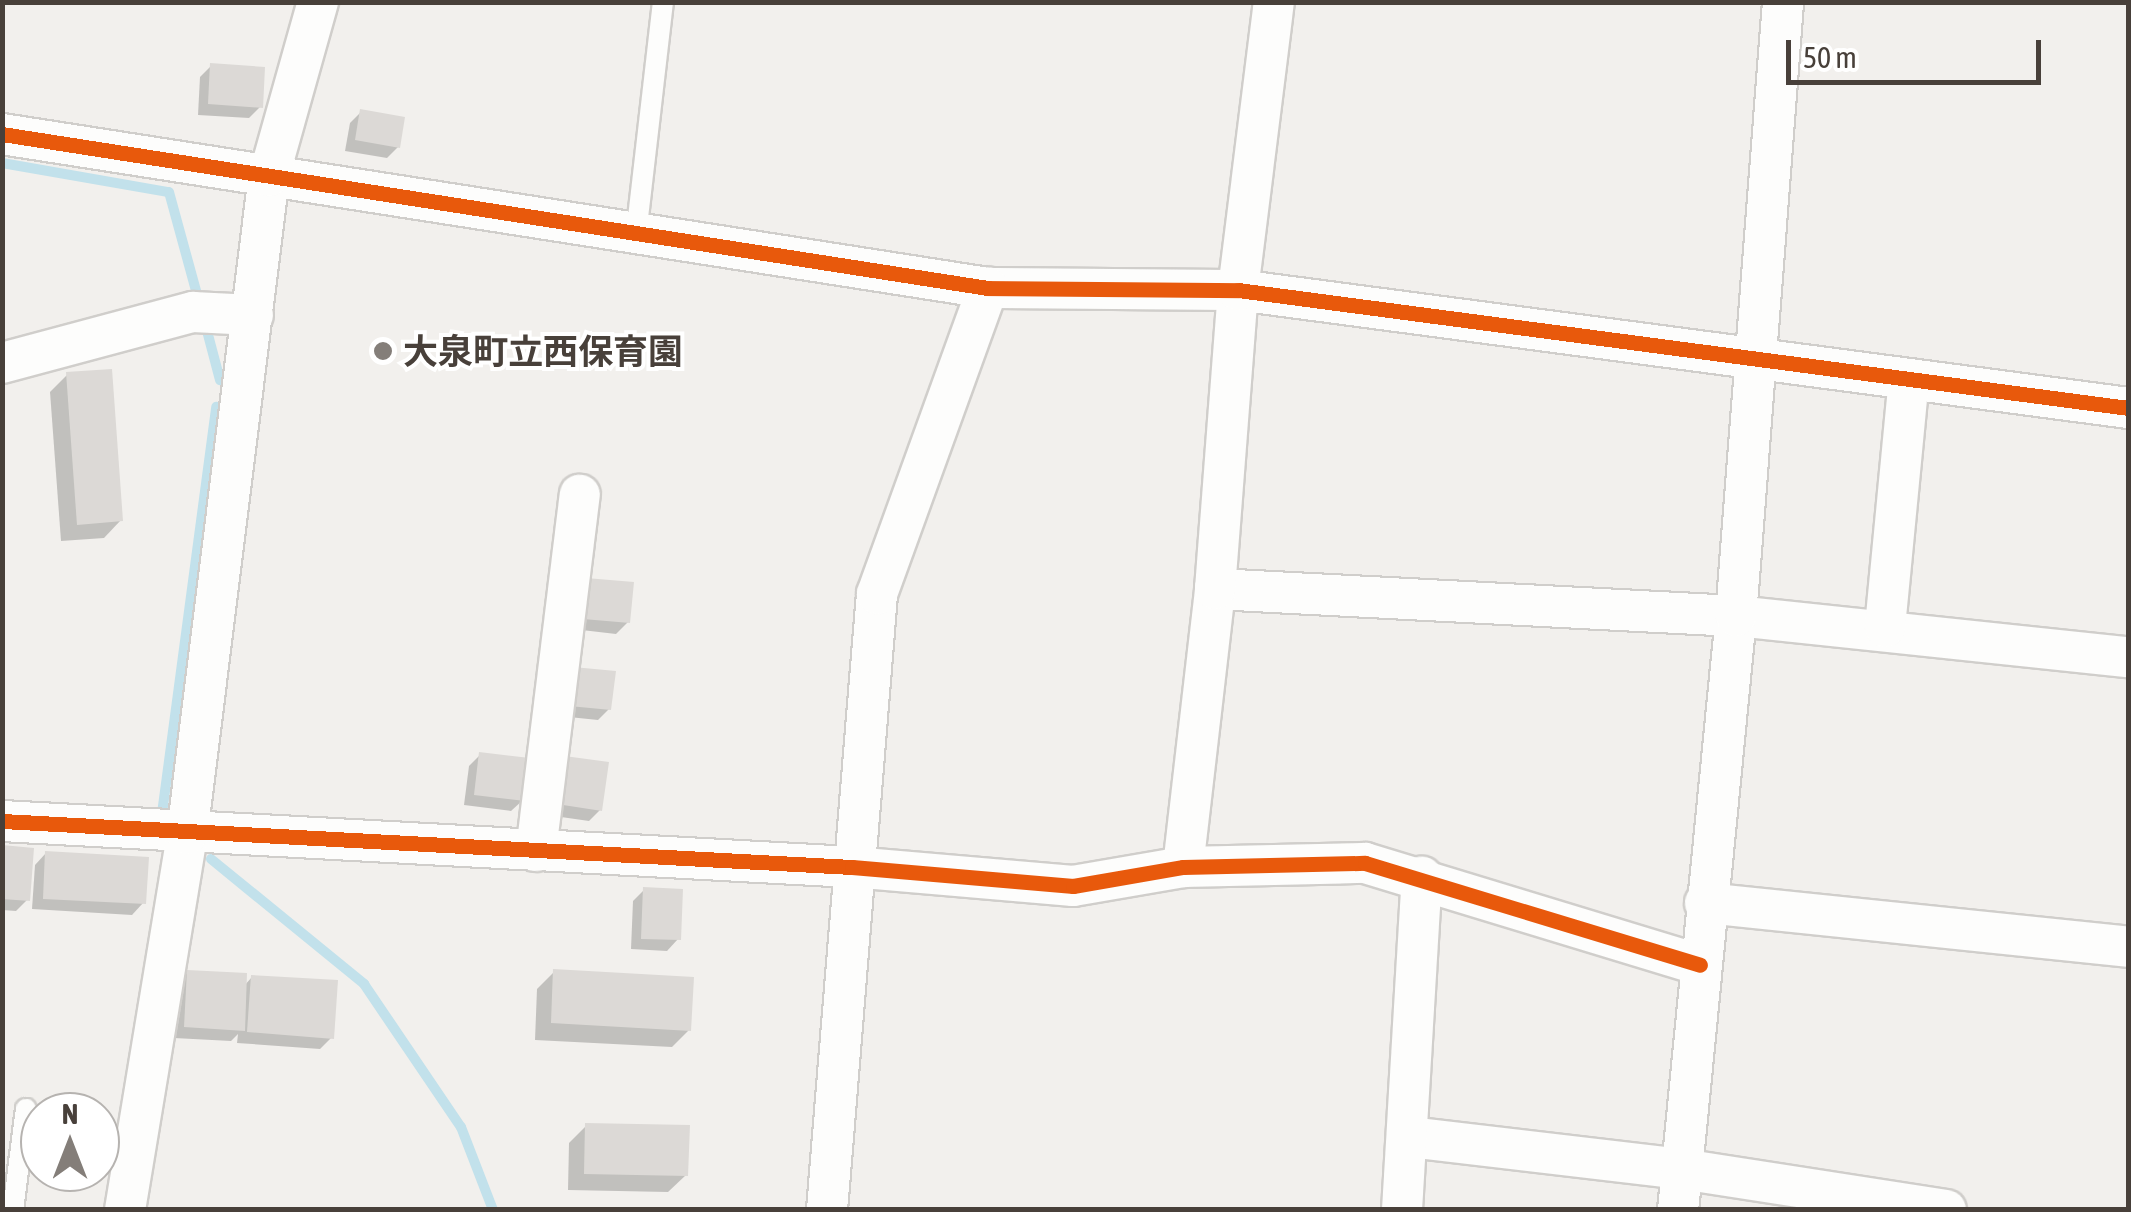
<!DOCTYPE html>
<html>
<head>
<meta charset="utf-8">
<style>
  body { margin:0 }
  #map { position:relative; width:2131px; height:1212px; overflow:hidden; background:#f2f0ed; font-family:"Asap Condensed","Noto Sans JP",sans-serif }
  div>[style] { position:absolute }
  .shadow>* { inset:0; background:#0003 }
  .stream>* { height:10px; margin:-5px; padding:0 5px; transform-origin:5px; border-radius:5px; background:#c2e1eb }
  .building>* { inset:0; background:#dcd9d6 }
  .roads { filter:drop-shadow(2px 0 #d0cecb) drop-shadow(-2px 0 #d0cecb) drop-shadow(0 2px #d0cecb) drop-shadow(0 -2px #d0cecb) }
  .lane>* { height:20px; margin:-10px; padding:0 10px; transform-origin:10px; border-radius:10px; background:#fdfdfc }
  .street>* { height:40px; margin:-20px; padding:0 20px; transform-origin:20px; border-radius:20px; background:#fdfdfc }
  .cycleway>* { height:15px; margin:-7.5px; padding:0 7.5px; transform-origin:7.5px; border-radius:7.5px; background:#e8590c }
  .dots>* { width:28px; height:28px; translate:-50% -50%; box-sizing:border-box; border:5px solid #fff; border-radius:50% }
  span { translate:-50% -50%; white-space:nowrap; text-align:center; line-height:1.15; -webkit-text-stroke:8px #fff; paint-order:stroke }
  .poi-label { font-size:35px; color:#48403a; font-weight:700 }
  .left { translate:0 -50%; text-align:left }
  .frame { position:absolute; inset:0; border:5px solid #48403a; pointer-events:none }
  .north { position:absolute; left:20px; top:1092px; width:100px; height:100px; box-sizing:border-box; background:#fff; border:2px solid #b6b3b0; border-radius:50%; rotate:0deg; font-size:28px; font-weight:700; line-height:40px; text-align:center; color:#48403a }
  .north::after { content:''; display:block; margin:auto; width:35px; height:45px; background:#847e79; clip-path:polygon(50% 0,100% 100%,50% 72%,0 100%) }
  .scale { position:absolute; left:1786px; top:40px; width:255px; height:45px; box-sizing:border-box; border:5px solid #48403a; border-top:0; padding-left:12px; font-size:30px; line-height:35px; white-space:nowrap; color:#48403a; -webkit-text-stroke:8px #fff; paint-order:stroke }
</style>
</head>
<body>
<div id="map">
  <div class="shadow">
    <i style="clip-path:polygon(211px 66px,260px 107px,249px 118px,198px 115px,200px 77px)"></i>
    <i style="clip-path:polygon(361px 112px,398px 147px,387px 158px,345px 151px,350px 123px)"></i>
    <i style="clip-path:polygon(67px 375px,121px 520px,104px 538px,61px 541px,50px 392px)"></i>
    <i style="clip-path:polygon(576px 592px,628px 622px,616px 634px,573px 629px)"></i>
    <i style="clip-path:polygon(563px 681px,609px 709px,598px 720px,559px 716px)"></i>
    <i style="clip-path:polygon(480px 755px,523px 800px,511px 811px,464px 805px,469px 766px)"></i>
    <i style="clip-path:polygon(547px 769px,600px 810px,589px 821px,540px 814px)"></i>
    <i style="clip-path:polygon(2px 848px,27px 900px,16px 911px,2px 910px)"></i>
    <i style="clip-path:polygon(46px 853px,143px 903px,132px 915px,32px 909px,35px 865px)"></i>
    <i style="clip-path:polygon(644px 890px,678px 939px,667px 951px,631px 949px,633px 901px)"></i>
    <i style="clip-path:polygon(188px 972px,244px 986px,252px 977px,331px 1038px,320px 1049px,237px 1043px,238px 1034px,231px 1041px,174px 1038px,177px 984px)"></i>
    <i style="clip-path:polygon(554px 972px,689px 1030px,672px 1047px,535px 1040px,537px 989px)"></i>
    <i style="clip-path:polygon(586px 1126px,686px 1175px,668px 1192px,568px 1190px,569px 1143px)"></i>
  </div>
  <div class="stream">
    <i style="left:2px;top:163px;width:169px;rotate:9.9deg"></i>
    <i style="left:169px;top:192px;width:103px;rotate:74.7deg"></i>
    <i style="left:206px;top:327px;width:55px;rotate:75.2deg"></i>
    <i style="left:161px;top:821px;width:418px;rotate:-82.4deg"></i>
    <i style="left:211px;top:859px;width:198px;rotate:39.2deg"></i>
    <i style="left:364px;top:984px;width:173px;rotate:55.9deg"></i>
    <i style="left:461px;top:1127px;width:89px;rotate:68.9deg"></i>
  </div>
  <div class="building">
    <i style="clip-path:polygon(210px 63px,265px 67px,263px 108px,208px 104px)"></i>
    <i style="clip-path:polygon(360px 109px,405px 117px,400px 148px,355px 140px)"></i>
    <i style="clip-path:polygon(112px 369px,123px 521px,77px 525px,66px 372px)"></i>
    <i style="clip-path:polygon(586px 578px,634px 582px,630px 623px,583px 619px)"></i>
    <i style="clip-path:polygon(573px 667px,616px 671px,611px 710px,569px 706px)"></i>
    <i style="clip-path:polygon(479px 752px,530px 758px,525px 801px,474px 795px)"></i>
    <i style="clip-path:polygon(557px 755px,609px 762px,602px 811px,550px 803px)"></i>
    <i style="clip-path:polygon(2px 845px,34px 848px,30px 901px,2px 899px)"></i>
    <i style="clip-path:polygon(45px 851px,149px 857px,146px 904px,43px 899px)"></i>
    <i style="clip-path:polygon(643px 887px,683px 889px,681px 940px,641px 939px)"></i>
    <i style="clip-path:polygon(553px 969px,694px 977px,691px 1031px,551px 1023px)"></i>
    <i style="clip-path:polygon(187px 970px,247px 973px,245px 1031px,184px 1027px)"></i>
    <i style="clip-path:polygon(251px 975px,338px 980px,334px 1039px,247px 1032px)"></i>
    <i style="clip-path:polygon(585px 1123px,690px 1125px,688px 1176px,584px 1174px)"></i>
  </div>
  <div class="roads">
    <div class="lane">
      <i style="left:636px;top:235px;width:235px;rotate:-83.4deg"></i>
      <i style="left:13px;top:1210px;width:102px;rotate:-82.7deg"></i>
    </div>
    <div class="street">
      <i style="left:2px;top:134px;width:998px;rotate:8.88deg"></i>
      <i style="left:988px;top:288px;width:250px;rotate:0.5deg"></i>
      <i style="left:1238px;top:290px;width:898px;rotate:7.55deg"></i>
      <i style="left:2px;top:363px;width:198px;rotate:-15deg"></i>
      <i style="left:193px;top:312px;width:60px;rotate:2.9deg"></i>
      <i style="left:1215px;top:589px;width:522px;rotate:2.97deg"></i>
      <i style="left:1736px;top:616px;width:394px;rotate:6deg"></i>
      <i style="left:1885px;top:627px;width:249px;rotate:-84.5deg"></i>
      <i style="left:2px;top:821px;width:851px;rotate:3.1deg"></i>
      <i style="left:852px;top:867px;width:222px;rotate:4.9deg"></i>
      <i style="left:1073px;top:886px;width:112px;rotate:-9.8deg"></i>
      <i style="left:1183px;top:867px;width:182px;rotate:-1.3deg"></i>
      <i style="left:1365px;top:863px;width:350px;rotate:16.9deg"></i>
      <i style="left:536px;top:851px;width:359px;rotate:-83deg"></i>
      <i style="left:1183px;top:867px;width:280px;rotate:-83.4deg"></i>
      <i style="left:1215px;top:589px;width:300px;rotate:-85.6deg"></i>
      <i style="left:1238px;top:290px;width:290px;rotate:-82.9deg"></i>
      <i style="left:1705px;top:903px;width:425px;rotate:5.9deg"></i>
      <i style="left:1409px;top:1137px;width:275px;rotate:6.7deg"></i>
      <i style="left:1682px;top:1169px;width:267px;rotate:8.8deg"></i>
      <i style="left:125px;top:1210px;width:381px;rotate:-80.6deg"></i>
      <i style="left:187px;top:834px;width:663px;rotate:-82.9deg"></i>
      <i style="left:269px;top:176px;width:181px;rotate:-74.3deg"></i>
      <i style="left:827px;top:1210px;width:618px;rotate:-85.36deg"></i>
      <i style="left:877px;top:594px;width:326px;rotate:-70.1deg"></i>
      <i style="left:1402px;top:1210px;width:334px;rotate:-86.6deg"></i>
      <i style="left:1678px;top:1210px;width:597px;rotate:-84.42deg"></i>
      <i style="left:1736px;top:616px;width:616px;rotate:-85.62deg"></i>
    </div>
  </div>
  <div class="cycleway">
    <i style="left:2px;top:134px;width:998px;rotate:8.88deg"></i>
    <i style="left:988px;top:288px;width:250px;rotate:0.5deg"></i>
    <i style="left:1238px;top:290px;width:898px;rotate:7.55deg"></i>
    <i style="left:2px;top:821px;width:851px;rotate:3.1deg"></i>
    <i style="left:852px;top:867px;width:222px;rotate:4.9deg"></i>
    <i style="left:1073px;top:886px;width:112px;rotate:-9.8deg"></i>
    <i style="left:1183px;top:867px;width:182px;rotate:-1.3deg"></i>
    <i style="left:1365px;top:863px;width:350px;rotate:16.9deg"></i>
  </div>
  <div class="dots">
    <i style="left:383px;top:351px;background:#847e79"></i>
  </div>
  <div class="poi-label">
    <span class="left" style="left:403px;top:351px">大泉町立西保育園</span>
  </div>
  <div class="frame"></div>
  <div class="north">N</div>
  <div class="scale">50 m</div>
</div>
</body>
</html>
